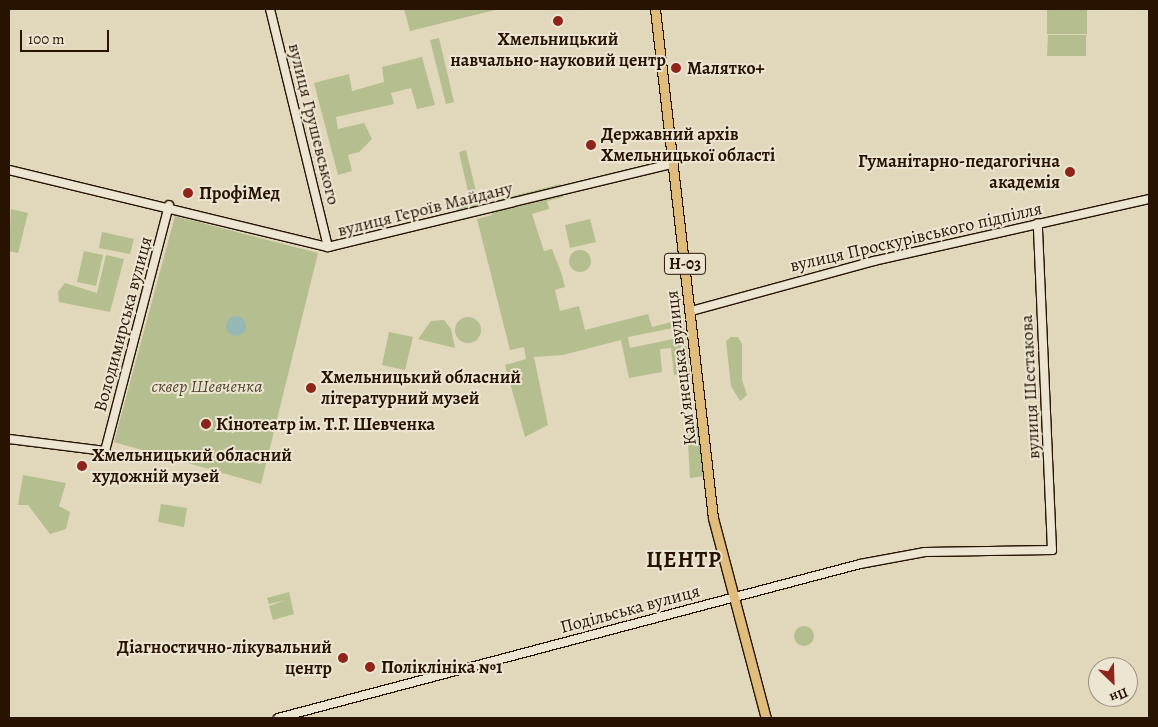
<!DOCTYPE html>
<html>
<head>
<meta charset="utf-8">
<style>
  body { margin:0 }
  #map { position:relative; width:1158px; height:727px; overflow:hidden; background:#e1d7ba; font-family:Alegreya,serif }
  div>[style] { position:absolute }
  .green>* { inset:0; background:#b5be8e }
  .round { border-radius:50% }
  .water>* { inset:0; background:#95b8b5 }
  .roads { filter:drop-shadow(1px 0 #271300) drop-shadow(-1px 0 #271300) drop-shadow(0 1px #271300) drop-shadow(0 -1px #271300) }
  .secondary>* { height:8px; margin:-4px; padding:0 4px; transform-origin:4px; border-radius:4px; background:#ece5d2 }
  .primary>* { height:9px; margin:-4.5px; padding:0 4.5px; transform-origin:4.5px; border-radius:4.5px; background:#e0bc7d }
  .dots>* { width:14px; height:14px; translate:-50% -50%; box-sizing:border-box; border:2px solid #ece5d2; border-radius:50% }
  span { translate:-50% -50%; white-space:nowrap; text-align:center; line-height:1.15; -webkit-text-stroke:4px #ece5d2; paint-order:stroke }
  .shield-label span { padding:1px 4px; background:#ece5d2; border:1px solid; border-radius:4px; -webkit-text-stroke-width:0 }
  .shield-label { font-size:16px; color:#271300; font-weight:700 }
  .poi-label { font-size:18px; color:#271300; font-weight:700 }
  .left { translate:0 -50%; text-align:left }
  .right { translate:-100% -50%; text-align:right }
  .street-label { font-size:18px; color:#271300 }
  .park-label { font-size:18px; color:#52462b; font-style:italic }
  .district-label { font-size:22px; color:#271300; font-weight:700; letter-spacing:1px }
  .frame { position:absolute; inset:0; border:10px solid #271300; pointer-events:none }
  .north { position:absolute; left:1088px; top:657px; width:50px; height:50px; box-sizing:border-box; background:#ece5d2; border:1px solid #9d917e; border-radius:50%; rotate:156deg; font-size:14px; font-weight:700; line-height:20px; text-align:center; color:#271300 }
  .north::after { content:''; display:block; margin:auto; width:18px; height:22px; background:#8f2418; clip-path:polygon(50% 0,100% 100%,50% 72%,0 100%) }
  .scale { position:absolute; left:20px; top:30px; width:89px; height:22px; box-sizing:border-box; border:2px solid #271300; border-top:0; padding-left:6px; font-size:15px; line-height:18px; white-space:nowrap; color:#271300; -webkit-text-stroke:4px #ece5d2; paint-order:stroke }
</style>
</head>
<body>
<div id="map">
  <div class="green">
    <i style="clip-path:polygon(404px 9px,499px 9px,410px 31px)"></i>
    <i style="clip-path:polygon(1047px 10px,1087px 10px,1087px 34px,1047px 34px)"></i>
    <i style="clip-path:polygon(1048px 35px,1086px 35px,1086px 56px,1047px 56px)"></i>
    <i style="clip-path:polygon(439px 38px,454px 102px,446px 104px,430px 40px)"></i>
    <i style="clip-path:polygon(422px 57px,435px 105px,417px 109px,411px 88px,391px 93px,394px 104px,336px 117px,338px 129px,364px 123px,372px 139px,359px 152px,348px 155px,352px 171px,338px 175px,314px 83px,349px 74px,352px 91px,384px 82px,382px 67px)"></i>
    <i style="clip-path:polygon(466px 150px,479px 204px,459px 214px,455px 199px,469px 196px,459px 152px)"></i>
    <i style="clip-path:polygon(evenodd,560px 184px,563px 197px,547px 201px,549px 209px,532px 214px,544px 251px,552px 249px,562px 275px,565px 287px,555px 290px,560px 311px,579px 306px,585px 330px,648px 314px,652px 327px,683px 319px,690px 373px,674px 375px,671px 348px,660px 349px,662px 372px,629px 378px,621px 340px,563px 355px,534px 357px,548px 425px,525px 437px,505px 365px,526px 359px,524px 347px,510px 350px,477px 219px,492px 215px,490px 202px,560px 184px,673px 328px,678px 338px,630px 348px,628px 337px,673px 328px)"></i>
    <i style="clip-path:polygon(11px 209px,28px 213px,18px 253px,9px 251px)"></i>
    <i style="clip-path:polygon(175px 216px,318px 253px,261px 484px,114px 442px)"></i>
    <i style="clip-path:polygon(590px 219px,596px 242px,570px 248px,565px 225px)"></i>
    <i style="clip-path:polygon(102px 232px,134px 239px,130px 254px,99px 248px)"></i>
    <i class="round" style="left:569px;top:250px;width:22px;height:22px"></i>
    <i style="clip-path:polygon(84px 251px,103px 255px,96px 286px,77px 282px)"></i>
    <i style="clip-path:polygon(106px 255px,124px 259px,110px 312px,59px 302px,58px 292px,65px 283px,97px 293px)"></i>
    <i class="round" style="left:455px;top:317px;width:26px;height:26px"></i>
    <i style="clip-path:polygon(444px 320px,451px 329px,455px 348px,418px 339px,431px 321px)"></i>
    <i style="clip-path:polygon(389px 332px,413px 337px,405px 370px,382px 365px)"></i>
    <i style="clip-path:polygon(731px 337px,738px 337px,742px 344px,742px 380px,747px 395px,740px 401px,731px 386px,726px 341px)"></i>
    <i style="clip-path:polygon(700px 423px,704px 476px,690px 478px,687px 424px)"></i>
    <i style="clip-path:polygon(23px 475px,66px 483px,59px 506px,70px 512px,66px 529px,50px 534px,28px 505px,18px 505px)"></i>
    <i style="clip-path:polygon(161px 504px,187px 508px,184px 527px,158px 522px)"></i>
    <i style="clip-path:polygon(289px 592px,294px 614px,273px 620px,269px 606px,286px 600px,269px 604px,267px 598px)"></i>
    <i class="round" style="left:794px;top:626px;width:20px;height:20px"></i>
  </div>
  <div class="water">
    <i class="round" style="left:226px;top:316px;width:20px;height:20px"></i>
  </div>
  <div class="roads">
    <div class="secondary">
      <i style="left:270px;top:9px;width:245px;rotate:76.3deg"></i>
      <i style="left:9px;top:170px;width:328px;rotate:13.6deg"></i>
      <i style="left:328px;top:247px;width:354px;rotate:-13.6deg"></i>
      <i style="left:691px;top:311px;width:190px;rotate:-15.3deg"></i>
      <i style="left:874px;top:261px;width:282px;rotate:-12.7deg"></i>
      <i style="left:9px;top:439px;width:97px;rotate:7.1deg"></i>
      <i style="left:105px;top:451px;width:254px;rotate:-75.4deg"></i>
      <i style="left:278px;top:718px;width:602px;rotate:-14.82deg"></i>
      <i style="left:860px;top:564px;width:66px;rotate:-10.5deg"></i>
      <i style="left:925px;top:552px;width:127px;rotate:-0.9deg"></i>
      <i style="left:1052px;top:550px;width:327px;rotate:-92.5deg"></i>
    </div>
    <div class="primary">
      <i style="left:655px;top:9px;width:512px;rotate:83.5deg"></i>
      <i style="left:713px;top:518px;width:207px;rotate:75.2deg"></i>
    </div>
  </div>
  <div class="dots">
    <i style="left:558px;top:21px;background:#8f2418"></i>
    <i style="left:676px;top:68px;background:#8f2418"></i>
    <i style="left:591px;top:145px;background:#8f2418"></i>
    <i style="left:1070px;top:172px;background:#8f2418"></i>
    <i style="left:188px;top:193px;background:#8f2418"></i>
    <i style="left:311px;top:388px;background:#8f2418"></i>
    <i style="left:206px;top:424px;background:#8f2418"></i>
    <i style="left:82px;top:466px;background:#8f2418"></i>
    <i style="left:343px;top:658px;background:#8f2418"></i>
    <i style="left:370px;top:667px;background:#8f2418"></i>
  </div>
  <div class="shield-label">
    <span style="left:685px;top:264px">Н-03</span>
  </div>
  <div class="poi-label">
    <span style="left:558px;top:50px">Хмельницький<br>навчально-науковий центр</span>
    <span class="left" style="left:687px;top:68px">Малятко+</span>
    <span class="left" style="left:601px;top:145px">Державний архів<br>Хмельницької області</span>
    <span class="right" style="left:1060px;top:172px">Гуманітарно-педагогічна<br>академія</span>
    <span class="left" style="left:199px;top:193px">ПрофіМед</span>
    <span class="left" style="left:321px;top:388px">Хмельницький обласний<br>літературний музей</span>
    <span class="left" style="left:216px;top:424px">Кінотеатр ім. Т.Г. Шевченка</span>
    <span class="left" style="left:92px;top:466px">Хмельницький обласний<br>художній музей</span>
    <span class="right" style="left:332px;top:658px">Діагностично-лікувальний<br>центр</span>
    <span class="left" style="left:381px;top:667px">Поліклініка №1</span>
  </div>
  <div class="street-label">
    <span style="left:314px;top:124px;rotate:76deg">вулиця Грушевського</span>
    <span style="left:425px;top:209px;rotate:-14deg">вулиця Героїв Майдану</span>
    <span style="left:916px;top:237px;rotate:-13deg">вулиця Проскурівського підпілля</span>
    <span style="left:123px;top:324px;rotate:-75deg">Володимирська вулиця</span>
    <span style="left:681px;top:368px;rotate:-97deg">Камʼянецька вулиця</span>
    <span style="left:1030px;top:387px;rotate:-93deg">вулиця Шестакова</span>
    <span style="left:630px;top:609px;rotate:-15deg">Подільська вулиця</span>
  </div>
  <div class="park-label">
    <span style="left:207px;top:386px">сквер Шевченка</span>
  </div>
  <div class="district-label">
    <span style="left:684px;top:561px">ЦЕНТР</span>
  </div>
  <div class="frame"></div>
  <div class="north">Пн</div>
  <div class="scale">100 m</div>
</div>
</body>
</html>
